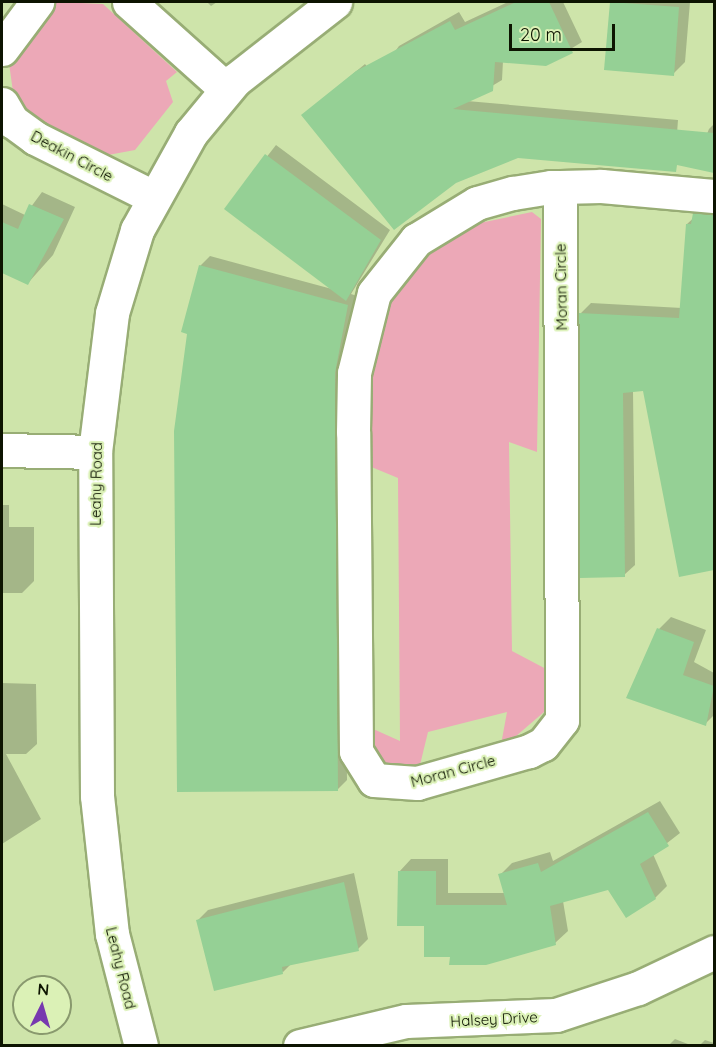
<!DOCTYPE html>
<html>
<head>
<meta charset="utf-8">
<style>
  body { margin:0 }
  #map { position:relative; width:716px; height:1047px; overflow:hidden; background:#cee4aa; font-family:Quicksand,sans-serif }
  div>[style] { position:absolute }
  .green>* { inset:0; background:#eca8b7 }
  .shadow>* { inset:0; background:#0003 }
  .building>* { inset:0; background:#95d095 }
  .roads { filter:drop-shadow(2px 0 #98ad75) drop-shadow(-2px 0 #98ad75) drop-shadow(0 2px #98ad75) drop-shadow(0 -2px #98ad75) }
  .minor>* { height:33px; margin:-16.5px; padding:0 16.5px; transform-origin:16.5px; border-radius:16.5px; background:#fff }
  span { translate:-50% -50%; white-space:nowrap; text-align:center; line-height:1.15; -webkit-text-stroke:4.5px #dbf1b6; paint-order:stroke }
  .street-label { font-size:15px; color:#0d1401 }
  .frame { position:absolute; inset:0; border:3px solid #0d1401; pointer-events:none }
  .north { position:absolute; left:12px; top:975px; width:60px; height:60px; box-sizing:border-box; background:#dbf1b6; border:2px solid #89996e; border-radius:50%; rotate:5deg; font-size:16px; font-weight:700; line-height:24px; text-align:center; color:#0d1401 }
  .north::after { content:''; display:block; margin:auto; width:21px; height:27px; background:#7739af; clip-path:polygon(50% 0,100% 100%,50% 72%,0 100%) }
  .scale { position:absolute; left:509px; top:24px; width:106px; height:27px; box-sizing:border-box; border:3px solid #0d1401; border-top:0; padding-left:8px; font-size:18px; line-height:21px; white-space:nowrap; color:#0d1401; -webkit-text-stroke:4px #dbf1b6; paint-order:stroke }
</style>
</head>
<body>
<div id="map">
  <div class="green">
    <i style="clip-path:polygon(59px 2px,103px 4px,177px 72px,166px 81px,173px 102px,135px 150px,108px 155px,48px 128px,14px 99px,9px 63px,51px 4px)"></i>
    <i style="clip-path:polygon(532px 212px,541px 219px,537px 452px,509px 442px,512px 651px,548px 670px,544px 712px,500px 750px,507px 712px,428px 732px,420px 765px,408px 769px,390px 766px,375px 754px,371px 728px,400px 741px,398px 478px,369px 466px,372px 359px,387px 305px,432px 250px,475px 224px)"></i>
  </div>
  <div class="shadow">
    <i style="clip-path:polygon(207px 2px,217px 2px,211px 6px)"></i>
    <i style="clip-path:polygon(508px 2px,563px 2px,582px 42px,546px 64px,503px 61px,502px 80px,467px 101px,678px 120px,675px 161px,303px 115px,365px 64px,376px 78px,399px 46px,459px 12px,465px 22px)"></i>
    <i style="clip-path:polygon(612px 2px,690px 2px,685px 62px,673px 74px,606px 69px)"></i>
    <i style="clip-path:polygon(714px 124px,714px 171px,693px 167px,709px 129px)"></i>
    <i style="clip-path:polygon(276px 145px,390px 230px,351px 294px,357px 296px,344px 362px,347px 780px,337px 790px,200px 266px,210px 256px,332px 289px,226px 209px)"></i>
    <i style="clip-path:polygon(42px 192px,75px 207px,53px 255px,28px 283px,2px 271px,2px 204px,25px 215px)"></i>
    <i style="clip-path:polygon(698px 214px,714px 216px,714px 568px,680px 575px,644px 389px,633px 390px,635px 565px,624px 575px,581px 313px,591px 303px,682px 308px,687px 224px)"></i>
    <i style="clip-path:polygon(2px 505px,9px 505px,9px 527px,34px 527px,34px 581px,22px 593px,2px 593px)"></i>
    <i style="clip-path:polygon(671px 617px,706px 630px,694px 662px,714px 673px,714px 715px,705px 724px,659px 629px)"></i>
    <i style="clip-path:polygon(2px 683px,36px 684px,37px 744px,26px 754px,6px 754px,41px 819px,2px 844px)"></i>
    <i style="clip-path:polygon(660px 801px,680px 833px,653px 854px,667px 886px,655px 898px,609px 888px,563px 901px,568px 931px,555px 943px,451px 956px,426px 924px,399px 872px,411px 859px,448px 859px,448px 893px,505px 893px,500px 875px,512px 863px,550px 852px,553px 861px)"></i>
    <i style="clip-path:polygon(354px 873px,368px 939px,358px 949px,292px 963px,283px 972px,198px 920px,208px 910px)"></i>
    <i style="clip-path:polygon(675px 1039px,693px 1046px,668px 1046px)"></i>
    <i style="clip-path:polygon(705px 1040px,714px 1043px,714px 1046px,699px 1046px)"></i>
  </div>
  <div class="building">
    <i style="clip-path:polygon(516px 2px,549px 2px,573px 53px,546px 66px,495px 62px,493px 91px,453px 109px,714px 133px,714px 173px,677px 165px,676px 172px,518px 158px,456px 183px,394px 230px,301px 115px,356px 71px,450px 21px,455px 30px)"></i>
    <i style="clip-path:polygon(610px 2px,679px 7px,674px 76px,604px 70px)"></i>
    <i style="clip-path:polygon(265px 154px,381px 240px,346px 301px,224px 209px)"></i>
    <i style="clip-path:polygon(29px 204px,64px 219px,28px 285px,2px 273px,2px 222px,18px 229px)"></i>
    <i style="clip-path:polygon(693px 213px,714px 214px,714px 570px,679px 577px,643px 391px,623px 393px,625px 577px,580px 578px,579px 313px,679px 318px,686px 224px,691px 224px)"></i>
    <i style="clip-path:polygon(199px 265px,348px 305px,335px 373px,338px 791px,177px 792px,174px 431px,187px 334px,181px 332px)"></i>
    <i style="clip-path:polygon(657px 628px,694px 642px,683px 675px,714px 686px,706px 726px,626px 698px)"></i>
    <i style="clip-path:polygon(648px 812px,669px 846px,640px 864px,656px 899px,626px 918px,608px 890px,550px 906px,556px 945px,486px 965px,449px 965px,450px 957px,424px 957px,424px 926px,397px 926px,398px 871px,436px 871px,436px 905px,507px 905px,498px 874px,538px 863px,541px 872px)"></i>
    <i style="clip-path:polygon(344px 882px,359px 951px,282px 967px,283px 974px,214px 991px,196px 920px)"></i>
  </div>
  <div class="roads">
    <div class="minor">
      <i style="left:129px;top:2px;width:130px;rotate:41.9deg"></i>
      <i style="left:2px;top:49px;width:59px;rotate:-53.3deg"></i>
      <i style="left:2px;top:104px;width:20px;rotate:60deg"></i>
      <i style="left:12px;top:121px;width:29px;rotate:36deg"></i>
      <i style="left:35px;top:138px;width:132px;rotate:26.6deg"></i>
      <i style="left:560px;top:187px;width:533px;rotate:89.79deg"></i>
      <i style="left:562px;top:720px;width:31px;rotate:128deg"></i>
      <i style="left:543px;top:744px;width:16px;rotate:153deg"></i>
      <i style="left:529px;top:751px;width:116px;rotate:164.1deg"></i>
      <i style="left:417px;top:783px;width:43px;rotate:-176deg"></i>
      <i style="left:374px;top:780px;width:34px;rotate:-122deg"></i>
      <i style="left:356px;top:751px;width:319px;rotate:-90.5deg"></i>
      <i style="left:353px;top:432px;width:59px;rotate:-89deg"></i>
      <i style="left:354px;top:373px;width:82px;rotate:-76deg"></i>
      <i style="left:374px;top:293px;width:68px;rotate:-51.6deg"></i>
      <i style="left:416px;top:240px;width:71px;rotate:-31.2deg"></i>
      <i style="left:477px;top:203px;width:37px;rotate:-16deg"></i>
      <i style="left:513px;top:193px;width:38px;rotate:-9deg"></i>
      <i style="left:551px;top:187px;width:9px"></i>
      <i style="left:560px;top:187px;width:41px;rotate:-1.4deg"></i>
      <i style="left:601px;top:186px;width:113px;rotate:5.1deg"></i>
      <i style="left:2px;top:450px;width:93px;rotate:1.2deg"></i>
      <i style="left:141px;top:1046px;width:116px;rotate:-104.5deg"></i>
      <i style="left:112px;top:934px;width:139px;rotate:-96.2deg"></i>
      <i style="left:97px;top:796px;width:344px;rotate:-90.3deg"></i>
      <i style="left:95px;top:452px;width:140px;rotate:-83deg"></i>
      <i style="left:112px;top:313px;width:87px;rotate:-73.2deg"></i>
      <i style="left:137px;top:230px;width:111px;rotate:-60.9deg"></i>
      <i style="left:191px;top:133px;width:69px;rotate:-50.3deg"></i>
      <i style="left:235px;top:80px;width:127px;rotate:-38deg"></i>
      <i style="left:300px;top:1046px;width:109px;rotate:-13.3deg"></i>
      <i style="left:406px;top:1021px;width:150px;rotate:-2.3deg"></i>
      <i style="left:556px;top:1015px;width:86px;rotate:-18.2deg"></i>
      <i style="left:638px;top:988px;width:84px;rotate:-25.3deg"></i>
    </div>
  </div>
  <div class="street-label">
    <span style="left:72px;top:156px;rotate:28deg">Deakin Circle</span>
    <span style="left:561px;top:287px;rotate:-91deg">Moran Circle</span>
    <span style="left:96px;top:484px;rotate:-89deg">Leahy Road</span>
    <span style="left:453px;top:771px;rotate:-15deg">Moran Circle</span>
    <span style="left:121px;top:968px;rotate:76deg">Leahy Road</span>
    <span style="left:494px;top:1019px;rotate:-3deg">Halsey Drive</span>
  </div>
  <div class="frame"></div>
  <div class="north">N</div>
  <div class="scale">20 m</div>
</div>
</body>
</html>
